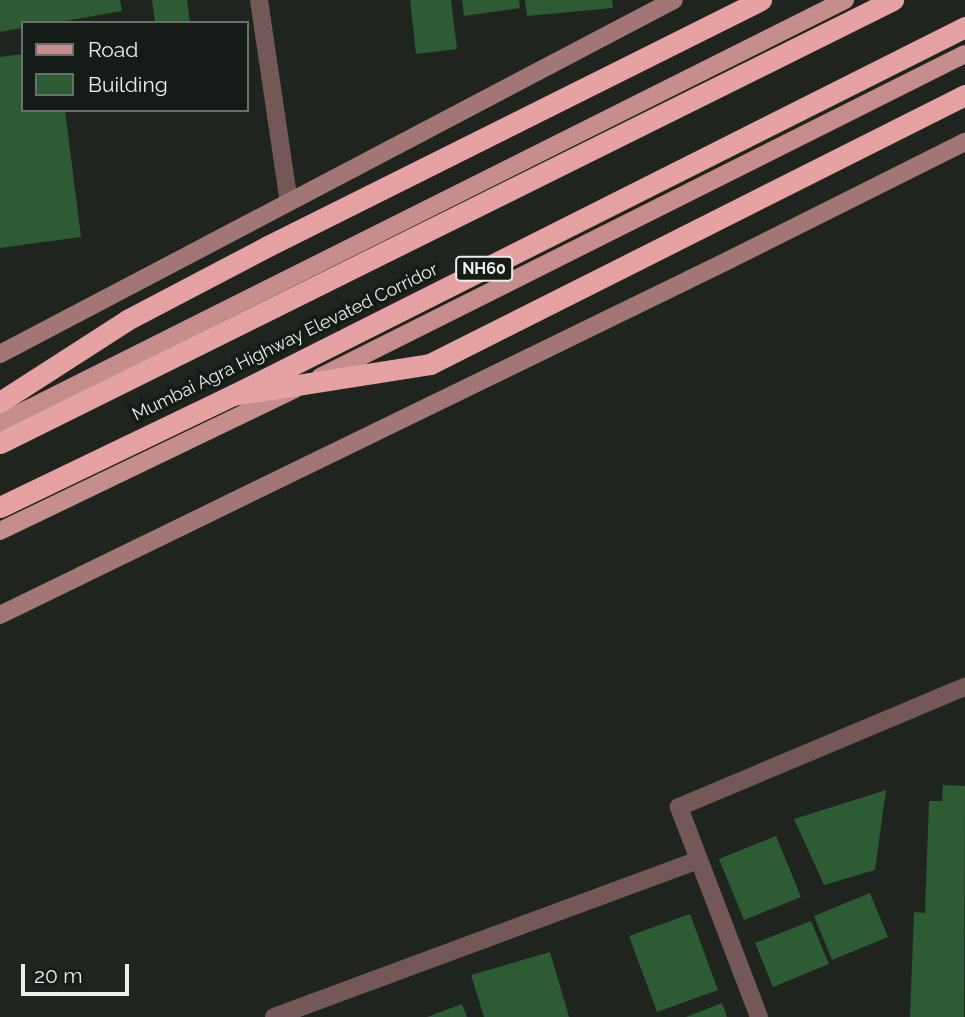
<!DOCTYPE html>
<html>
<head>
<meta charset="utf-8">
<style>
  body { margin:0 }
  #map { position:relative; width:965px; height:1017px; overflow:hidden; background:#1f241f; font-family:Raleway,sans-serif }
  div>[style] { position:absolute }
  .building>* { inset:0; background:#2d5b34 }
  .street>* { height:18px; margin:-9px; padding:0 9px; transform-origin:9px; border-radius:9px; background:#745858 }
  .secondary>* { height:18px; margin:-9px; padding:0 9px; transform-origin:9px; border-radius:9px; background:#a27676 }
  .primary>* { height:18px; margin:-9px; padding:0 9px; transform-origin:9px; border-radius:9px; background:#c68d8d }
  .highway>* { height:21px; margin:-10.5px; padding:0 10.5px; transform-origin:10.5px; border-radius:10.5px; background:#e6a2a2 }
  .highway-bridge>* { height:21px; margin:-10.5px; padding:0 10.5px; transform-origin:10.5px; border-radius:10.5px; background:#e6a2a2 }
  span { translate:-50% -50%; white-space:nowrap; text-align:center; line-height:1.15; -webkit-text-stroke:7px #151b16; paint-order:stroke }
  .shield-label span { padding:2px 5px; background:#151b16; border:2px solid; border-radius:5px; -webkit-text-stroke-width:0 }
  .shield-label { font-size:16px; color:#ebefeb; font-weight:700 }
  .street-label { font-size:18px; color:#ebefeb }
  .legend { position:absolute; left:21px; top:21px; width:228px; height:91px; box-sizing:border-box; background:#151b16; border:2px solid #6b706b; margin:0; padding:9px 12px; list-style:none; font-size:21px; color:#ebefeb }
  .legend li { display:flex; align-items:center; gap:14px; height:35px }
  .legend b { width:35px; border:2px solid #6b706b }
  .scale { position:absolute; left:21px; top:964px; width:108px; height:32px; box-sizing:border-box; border:4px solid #ebefeb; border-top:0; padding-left:9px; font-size:21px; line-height:24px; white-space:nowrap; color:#ebefeb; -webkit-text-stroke:5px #151b16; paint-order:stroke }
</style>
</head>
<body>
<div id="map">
  <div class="building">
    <i style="clip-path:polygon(0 0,120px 0,122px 11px,54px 23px,23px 23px,23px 28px,0 32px)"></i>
    <i style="clip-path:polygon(152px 0,187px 0,190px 23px,155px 23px)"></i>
    <i style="clip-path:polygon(410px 0,451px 0,457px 49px,416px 54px)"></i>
    <i style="clip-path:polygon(462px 0,519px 0,520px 8px,464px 16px)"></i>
    <i style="clip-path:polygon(525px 0,612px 0,613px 8px,527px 16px)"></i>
    <i style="clip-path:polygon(23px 54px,23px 110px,65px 110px,81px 237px,0 248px,0 57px)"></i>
    <i style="clip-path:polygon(943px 785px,965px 786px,964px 1017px,910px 1017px,914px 912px,925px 913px,929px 801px,942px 801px)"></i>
    <i style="clip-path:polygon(886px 790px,875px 870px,824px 885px,794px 819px)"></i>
    <i style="clip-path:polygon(776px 836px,801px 897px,744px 920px,719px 859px)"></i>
    <i style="clip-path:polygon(870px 893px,888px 937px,832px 960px,814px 916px)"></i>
    <i style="clip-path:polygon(690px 914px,718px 990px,657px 1012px,629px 936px)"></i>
    <i style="clip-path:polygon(811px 921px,829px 964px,773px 987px,755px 943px)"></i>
    <i style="clip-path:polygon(550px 952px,569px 1017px,484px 1017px,471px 975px)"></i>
    <i style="clip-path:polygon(722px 1003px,727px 1017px,686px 1017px)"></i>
    <i style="clip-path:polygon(462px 1004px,467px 1017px,427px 1017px)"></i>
  </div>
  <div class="street">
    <i style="left:259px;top:0;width:204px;rotate:81.6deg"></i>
    <i style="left:274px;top:1017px;width:453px;rotate:-20.3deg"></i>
    <i style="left:759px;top:1017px;width:225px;rotate:-110.9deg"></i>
    <i style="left:679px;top:807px;width:310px;rotate:-22.8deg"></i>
  </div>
  <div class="secondary">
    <i style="left:0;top:354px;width:761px;rotate:-27.71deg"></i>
    <i style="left:0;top:615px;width:811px;rotate:-25.96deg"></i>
    <i style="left:729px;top:260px;width:264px;rotate:-26.6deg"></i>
  </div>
  <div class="primary">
    <i style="left:320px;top:377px;width:721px;rotate:-26.6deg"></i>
    <i style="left:0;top:423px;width:945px;rotate:-26.59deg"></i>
    <i style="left:0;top:531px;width:327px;rotate:-25.7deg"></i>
  </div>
  <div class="highway">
    <i style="left:0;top:402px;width:151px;rotate:-32.8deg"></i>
    <i style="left:127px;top:320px;width:159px;rotate:-27.7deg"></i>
    <i style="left:268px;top:246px;width:551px;rotate:-26.52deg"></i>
    <i style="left:0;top:443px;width:997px;rotate:-26.39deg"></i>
    <i style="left:0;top:507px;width:259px;rotate:-25.7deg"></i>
    <i style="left:233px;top:395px;width:819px;rotate:-26.69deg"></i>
  </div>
  <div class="highway-bridge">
    <i style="left:233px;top:395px;width:199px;rotate:-8.9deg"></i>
    <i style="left:430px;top:364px;width:599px;rotate:-26.69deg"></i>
  </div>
  <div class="shield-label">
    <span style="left:484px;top:269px">NH60</span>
  </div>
  <div class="street-label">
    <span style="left:285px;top:342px;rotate:-26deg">Mumbai Agra Highway Elevated Corridor</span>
  </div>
  <ul class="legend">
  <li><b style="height:9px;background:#c68d8d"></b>Road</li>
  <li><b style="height:19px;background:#2d5b34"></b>Building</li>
  </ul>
  <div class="scale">20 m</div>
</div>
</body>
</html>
